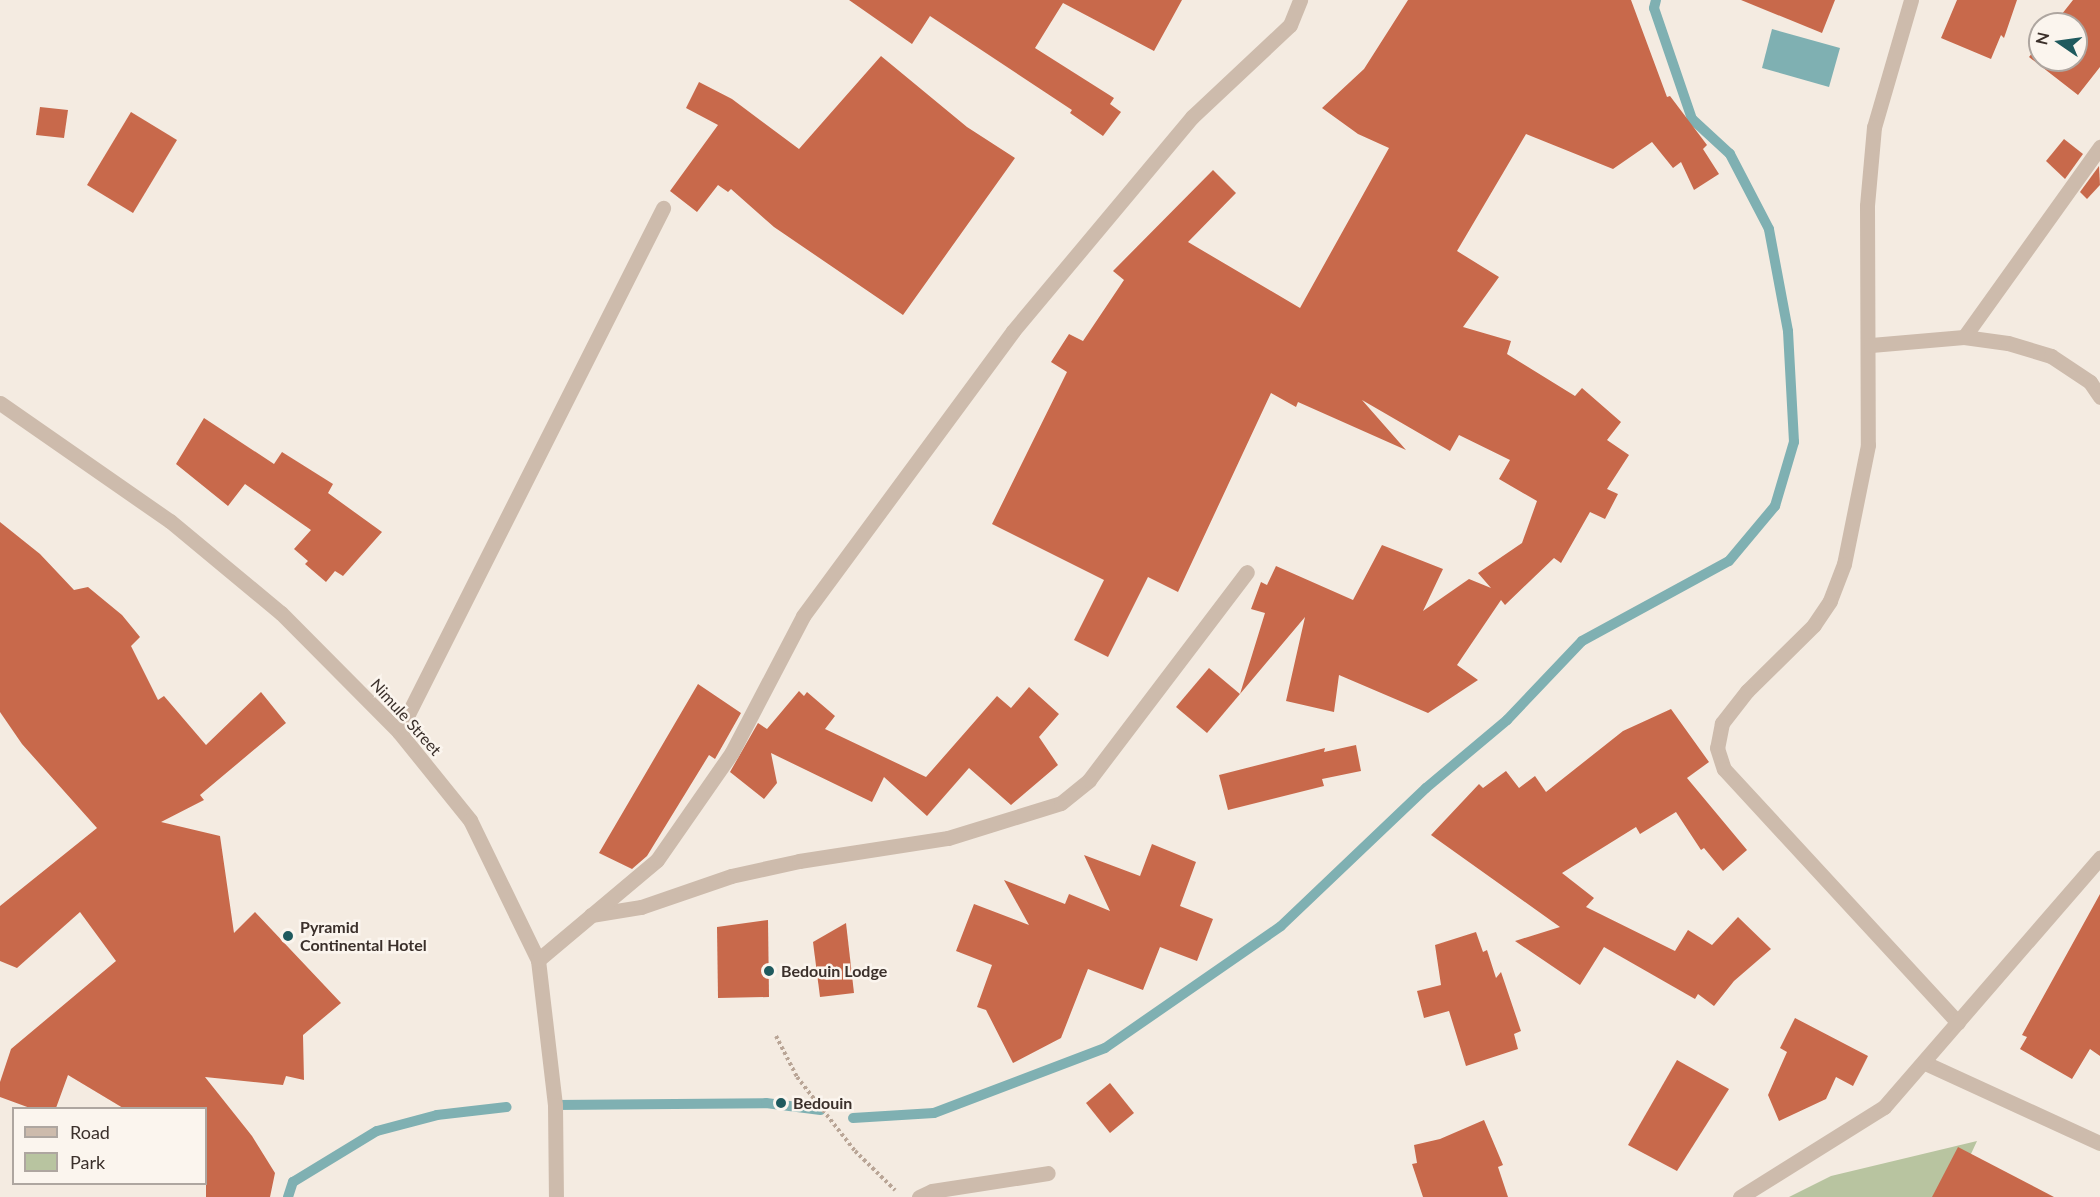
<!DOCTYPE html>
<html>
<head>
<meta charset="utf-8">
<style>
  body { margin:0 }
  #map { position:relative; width:2100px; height:1197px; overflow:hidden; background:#f4ebe1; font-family:Lato,sans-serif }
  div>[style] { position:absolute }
  .green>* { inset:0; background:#b8c4a0 }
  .water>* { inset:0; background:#7fb0b2 }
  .stream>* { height:10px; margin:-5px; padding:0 5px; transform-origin:5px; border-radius:5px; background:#7fb0b2 }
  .building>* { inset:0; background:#c8694b }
  .path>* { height:4px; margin-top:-2px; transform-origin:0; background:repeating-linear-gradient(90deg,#b9a596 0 3px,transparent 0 6px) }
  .lane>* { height:15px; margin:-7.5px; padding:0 7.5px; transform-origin:7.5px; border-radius:7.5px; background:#cdbbac }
  .street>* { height:15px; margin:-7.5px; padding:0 7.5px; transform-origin:7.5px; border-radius:7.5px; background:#cdbbac }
  .dots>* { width:16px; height:16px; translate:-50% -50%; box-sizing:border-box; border:3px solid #fbf5ee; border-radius:50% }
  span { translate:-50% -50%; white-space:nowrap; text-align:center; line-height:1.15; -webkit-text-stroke:5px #fbf5ee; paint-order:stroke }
  .street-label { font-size:16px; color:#3b302b }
  .poi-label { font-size:16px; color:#3b302b; font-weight:700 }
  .left { translate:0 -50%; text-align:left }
  .legend { position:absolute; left:12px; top:1107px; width:195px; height:78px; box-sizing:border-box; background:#fbf5ee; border:2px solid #aea6a0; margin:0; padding:8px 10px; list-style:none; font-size:18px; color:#3b302b }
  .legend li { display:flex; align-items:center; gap:12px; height:30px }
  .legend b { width:30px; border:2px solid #aea6a0 }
  .north { position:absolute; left:2028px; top:12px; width:60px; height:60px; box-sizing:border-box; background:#fbf5ee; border:2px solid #aea6a0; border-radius:50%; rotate:283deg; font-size:16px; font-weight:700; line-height:24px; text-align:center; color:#3b302b }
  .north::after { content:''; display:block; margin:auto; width:21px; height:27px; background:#1f5a5e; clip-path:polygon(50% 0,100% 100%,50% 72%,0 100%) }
</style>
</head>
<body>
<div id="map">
  <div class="green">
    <i style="clip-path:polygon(1977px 1141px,1951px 1197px,1789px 1197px,1831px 1176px)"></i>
  </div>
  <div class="water">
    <i style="clip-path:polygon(1772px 29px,1840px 48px,1829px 87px,1762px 68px)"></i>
  </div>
  <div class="stream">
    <i style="left:555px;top:1105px;width:211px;rotate:-0.5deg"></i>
    <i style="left:766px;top:1103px;width:55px;rotate:7.3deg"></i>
    <i style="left:853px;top:1118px;width:81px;rotate:-3.5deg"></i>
    <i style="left:934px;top:1113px;width:183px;rotate:-20.8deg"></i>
    <i style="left:1105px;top:1048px;width:214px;rotate:-34.7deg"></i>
    <i style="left:1281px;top:926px;width:200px;rotate:-43.6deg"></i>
    <i style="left:1426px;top:788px;width:106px;rotate:-40deg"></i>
    <i style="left:1507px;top:720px;width:109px;rotate:-46.5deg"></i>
    <i style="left:1582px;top:641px;width:167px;rotate:-28.6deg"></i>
    <i style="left:1729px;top:561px;width:72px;rotate:-50.1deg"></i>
    <i style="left:1775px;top:506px;width:67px;rotate:-73.5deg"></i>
    <i style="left:1794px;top:442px;width:111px;rotate:-93.1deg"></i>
    <i style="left:1788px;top:331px;width:104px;rotate:-100.6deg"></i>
    <i style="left:1769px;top:229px;width:85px;rotate:-117.5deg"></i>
    <i style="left:1730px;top:154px;width:52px;rotate:-137.4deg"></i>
    <i style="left:1692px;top:119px;width:117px;rotate:-108.9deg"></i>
    <i style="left:1654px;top:8px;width:8px;rotate:-76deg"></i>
    <i style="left:288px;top:1197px;width:16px;rotate:-72deg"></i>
    <i style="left:293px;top:1182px;width:98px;rotate:-31.3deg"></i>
    <i style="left:377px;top:1131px;width:62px;rotate:-14.9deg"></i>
    <i style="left:437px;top:1115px;width:70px;rotate:-6.5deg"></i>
  </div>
  <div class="building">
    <i style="clip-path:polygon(849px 0,1182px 0,1154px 51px,1063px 3px,1035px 48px,1114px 98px,1110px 104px,1121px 112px,1103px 136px,1070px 113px,1072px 110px,930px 16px,912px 44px)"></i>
    <i style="clip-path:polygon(1408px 0,1631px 0,1667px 97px,1670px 96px,1707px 145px,1703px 149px,1719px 174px,1694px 190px,1681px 162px,1673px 168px,1652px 142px,1613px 169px,1526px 134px,1457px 251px,1499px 277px,1463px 327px,1511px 341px,1507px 354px,1575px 396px,1582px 388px,1621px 422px,1607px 440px,1629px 455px,1607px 489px,1618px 494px,1605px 519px,1590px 512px,1561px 563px,1554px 558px,1505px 605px,1501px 600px,1457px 665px,1478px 680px,1428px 713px,1339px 675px,1334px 712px,1286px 701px,1305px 617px,1240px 694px,1265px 613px,1251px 609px,1261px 582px,1267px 585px,1276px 566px,1353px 600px,1382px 545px,1443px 569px,1423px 611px,1469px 579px,1491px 588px,1478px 573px,1522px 543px,1537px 501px,1499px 479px,1510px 460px,1459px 435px,1450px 451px,1362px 400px,1406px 450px,1298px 402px,1296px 407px,1271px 393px,1178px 592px,1148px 577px,1108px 657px,1074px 640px,1104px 580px,992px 524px,1067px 372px,1051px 362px,1069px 334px,1083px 341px,1124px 280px,1113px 271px,1213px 170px,1236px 193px,1188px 242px,1300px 308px,1389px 148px,1358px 134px,1322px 108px,1364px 69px)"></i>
    <i style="clip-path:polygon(1741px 0,1835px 0,1822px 33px)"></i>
    <i style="clip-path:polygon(1957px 0,2017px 0,2004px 38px,2001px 35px,1991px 59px,1941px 38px)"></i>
    <i style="clip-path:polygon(2073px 0,2100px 0,2100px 67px,2078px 95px,2029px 57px,2040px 43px,2040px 60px,2076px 60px,2076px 24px,2054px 24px)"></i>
    <i style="clip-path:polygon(881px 56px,967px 127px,1015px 158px,903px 315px,774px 227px,731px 189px,728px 192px,718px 185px,697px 212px,670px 191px,718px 125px,686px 108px,699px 82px,732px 99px,799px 149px)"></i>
    <i style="clip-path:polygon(40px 107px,68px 110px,64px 138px,36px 135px)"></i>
    <i style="clip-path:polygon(131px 112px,177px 140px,133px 213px,87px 185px)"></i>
    <i style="clip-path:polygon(2064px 139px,2083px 154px,2065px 179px,2046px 161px)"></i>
    <i style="clip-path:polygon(2099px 166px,2100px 185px,2087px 199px,2080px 192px)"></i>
    <i style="clip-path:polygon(204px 418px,274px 464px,282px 452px,333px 484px,328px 493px,382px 532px,343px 576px,335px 571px,326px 582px,305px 564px,308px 561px,294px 549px,311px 530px,245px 484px,228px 506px,176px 464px)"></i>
    <i style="clip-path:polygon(0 522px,40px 554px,74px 590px,88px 587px,122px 615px,140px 637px,131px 646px,158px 700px,164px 696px,206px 745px,261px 692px,286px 723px,200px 795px,204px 800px,161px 822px,220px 836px,234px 933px,255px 912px,341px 1003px,303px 1035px,304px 1080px,286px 1076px,283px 1085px,205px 1077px,252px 1136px,275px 1173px,270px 1197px,206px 1197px,206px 1108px,123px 1108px,68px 1075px,56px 1108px,30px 1108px,0 1097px,0 1082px,11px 1049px,116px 961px,80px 912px,17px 968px,0 961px,0 906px,97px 828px,22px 744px,0 712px)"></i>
    <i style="clip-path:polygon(1209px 668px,1240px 694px,1207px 733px,1176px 707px)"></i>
    <i style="clip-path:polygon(698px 684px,741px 713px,715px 759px,709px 755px,647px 856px,632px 869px,599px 853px)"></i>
    <i style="clip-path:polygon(1029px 687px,1059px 714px,1039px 737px,1058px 765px,1011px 805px,969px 768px,927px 816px,884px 777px,872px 802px,771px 753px,777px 783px,764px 799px,730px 772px,758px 723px,767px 729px,799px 691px,804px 696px,807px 692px,835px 716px,825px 729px,926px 777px,997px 696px,1011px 708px)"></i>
    <i style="clip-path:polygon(1671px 709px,1709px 762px,1687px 778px,1747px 850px,1723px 871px,1704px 848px,1701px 850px,1676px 812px,1640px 834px,1636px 827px,1562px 873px,1594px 898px,1586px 907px,1675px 951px,1688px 930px,1712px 945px,1738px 917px,1771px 949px,1734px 981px,1714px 1006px,1698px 994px,1695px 999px,1604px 947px,1580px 985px,1515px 941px,1560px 927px,1431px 835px,1479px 784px,1483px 788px,1506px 771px,1519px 788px,1535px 776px,1546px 792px,1623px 731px)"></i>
    <i style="clip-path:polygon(1356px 745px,1361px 771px,1322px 779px,1324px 786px,1228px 810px,1219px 775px,1325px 748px,1324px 752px)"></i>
    <i style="clip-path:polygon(1152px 844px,1196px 862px,1180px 906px,1213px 919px,1197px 961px,1160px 947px,1143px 990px,1088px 969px,1061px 1038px,1013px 1063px,986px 1010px,977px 1007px,992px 965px,956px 951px,974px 904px,1029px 925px,1004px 880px,1065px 904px,1069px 894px,1110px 911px,1084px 855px,1140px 876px)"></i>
    <i style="clip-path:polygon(2100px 894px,2100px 1056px,2090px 1049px,2072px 1079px,2020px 1049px,2027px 1037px,2022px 1035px)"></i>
    <i style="clip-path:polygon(768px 920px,769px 997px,718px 998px,717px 927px)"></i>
    <i style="clip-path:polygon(846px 923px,854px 993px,820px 997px,813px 942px)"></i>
    <i style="clip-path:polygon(1476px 932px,1483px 952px,1487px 950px,1496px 978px,1501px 972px,1521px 1031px,1514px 1034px,1518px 1049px,1466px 1066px,1449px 1011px,1424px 1018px,1417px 991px,1441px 985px,1435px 945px)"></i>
    <i style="clip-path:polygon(1795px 1018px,1868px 1056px,1853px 1086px,1836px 1077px,1826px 1099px,1779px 1121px,1768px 1095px,1787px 1052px,1780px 1048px)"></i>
    <i style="clip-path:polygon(1677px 1060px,1729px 1089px,1677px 1171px,1628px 1145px)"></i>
    <i style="clip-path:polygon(1110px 1083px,1134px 1113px,1110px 1133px,1086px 1103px)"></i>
    <i style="clip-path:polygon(1484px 1120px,1503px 1165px,1498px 1167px,1508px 1197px,1423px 1197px,1412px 1164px,1417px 1163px,1414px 1145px,1440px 1139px)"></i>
    <i style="clip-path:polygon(1958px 1147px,2054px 1197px,1932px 1197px)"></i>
  </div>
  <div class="path">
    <i style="left:776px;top:1036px;width:46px;rotate:62.9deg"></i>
    <i style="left:797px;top:1077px;width:94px;rotate:51.9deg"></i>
    <i style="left:855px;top:1151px;width:56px;rotate:44.3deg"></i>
  </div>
  <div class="lane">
    <i style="left:1911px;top:0;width:132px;rotate:106.2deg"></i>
    <i style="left:1874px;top:127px;width:79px;rotate:95.1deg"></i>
    <i style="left:1867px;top:206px;width:239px;rotate:89.8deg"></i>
    <i style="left:1868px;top:445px;width:121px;rotate:101.4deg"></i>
    <i style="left:1844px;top:564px;width:40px;rotate:111deg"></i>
    <i style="left:1830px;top:601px;width:29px;rotate:124deg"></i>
    <i style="left:1814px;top:625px;width:94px;rotate:135.4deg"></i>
    <i style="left:1747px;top:691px;width:41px;rotate:128deg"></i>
    <i style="left:1722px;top:723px;width:25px;rotate:101deg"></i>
    <i style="left:1717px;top:748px;width:22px;rotate:72deg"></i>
    <i style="left:1724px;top:769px;width:345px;rotate:47.3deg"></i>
    <i style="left:1964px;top:337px;width:234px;rotate:-54.4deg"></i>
    <i style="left:1871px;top:345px;width:93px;rotate:-4.9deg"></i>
    <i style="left:1964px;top:337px;width:44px;rotate:7.8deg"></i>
    <i style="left:2008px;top:343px;width:45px;rotate:16.8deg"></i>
    <i style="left:2051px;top:356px;width:47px;rotate:33.7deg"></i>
    <i style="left:2090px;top:382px;width:18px;rotate:56deg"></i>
    <i style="left:399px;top:732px;width:587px;rotate:-63.26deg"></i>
    <i style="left:919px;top:1197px;width:14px;rotate:-25deg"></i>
    <i style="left:932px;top:1191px;width:117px;rotate:-8.8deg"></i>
  </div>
  <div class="street">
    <i style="left:0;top:403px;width:207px;rotate:34.8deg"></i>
    <i style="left:170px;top:521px;width:144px;rotate:39.7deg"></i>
    <i style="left:281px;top:613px;width:168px;rotate:45.2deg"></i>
    <i style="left:399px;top:732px;width:113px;rotate:51.1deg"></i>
    <i style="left:470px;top:820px;width:156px;rotate:64.1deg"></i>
    <i style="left:538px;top:960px;width:146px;rotate:83.3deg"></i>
    <i style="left:555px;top:1105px;width:92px;rotate:89.4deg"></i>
    <i style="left:591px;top:915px;width:51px;rotate:-9.1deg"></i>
    <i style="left:641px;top:907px;width:95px;rotate:-19deg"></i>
    <i style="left:731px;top:876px;width:70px;rotate:-12.4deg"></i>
    <i style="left:799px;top:861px;width:151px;rotate:-8.8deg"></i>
    <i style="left:948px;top:838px;width:118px;rotate:-17.2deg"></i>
    <i style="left:1061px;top:803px;width:36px;rotate:-39deg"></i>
    <i style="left:1089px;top:780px;width:261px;rotate:-52.8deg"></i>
    <i style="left:538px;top:960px;width:155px;rotate:-40deg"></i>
    <i style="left:657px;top:860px;width:131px;rotate:-55.2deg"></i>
    <i style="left:732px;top:752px;width:153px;rotate:-62.4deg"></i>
    <i style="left:803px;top:616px;width:354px;rotate:-53.6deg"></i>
    <i style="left:1013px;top:331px;width:279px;rotate:-50.1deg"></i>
    <i style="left:1192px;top:117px;width:134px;rotate:-43.2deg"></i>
    <i style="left:1290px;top:25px;width:27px;rotate:-68deg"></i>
    <i style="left:1925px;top:1063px;width:192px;rotate:24.6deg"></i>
    <i style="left:1740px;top:1197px;width:170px;rotate:-32deg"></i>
    <i style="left:1884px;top:1107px;width:330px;rotate:-49.1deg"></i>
  </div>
  <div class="dots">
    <i style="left:288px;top:936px;background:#1f5a5e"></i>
    <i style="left:769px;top:971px;background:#1f5a5e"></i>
    <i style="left:781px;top:1103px;background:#1f5a5e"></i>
  </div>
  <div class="street-label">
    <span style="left:406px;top:717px;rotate:48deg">Nimule Street</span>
  </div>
  <div class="poi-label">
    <span class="left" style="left:300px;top:936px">Pyramid<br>Continental Hotel</span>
    <span class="left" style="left:781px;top:971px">Bedouin Lodge</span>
    <span class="left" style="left:793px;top:1103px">Bedouin</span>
  </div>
  <ul class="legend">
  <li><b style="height:8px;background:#cdbbac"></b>Road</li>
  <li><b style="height:16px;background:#b8c4a0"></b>Park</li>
  </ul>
  <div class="north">N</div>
</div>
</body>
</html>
